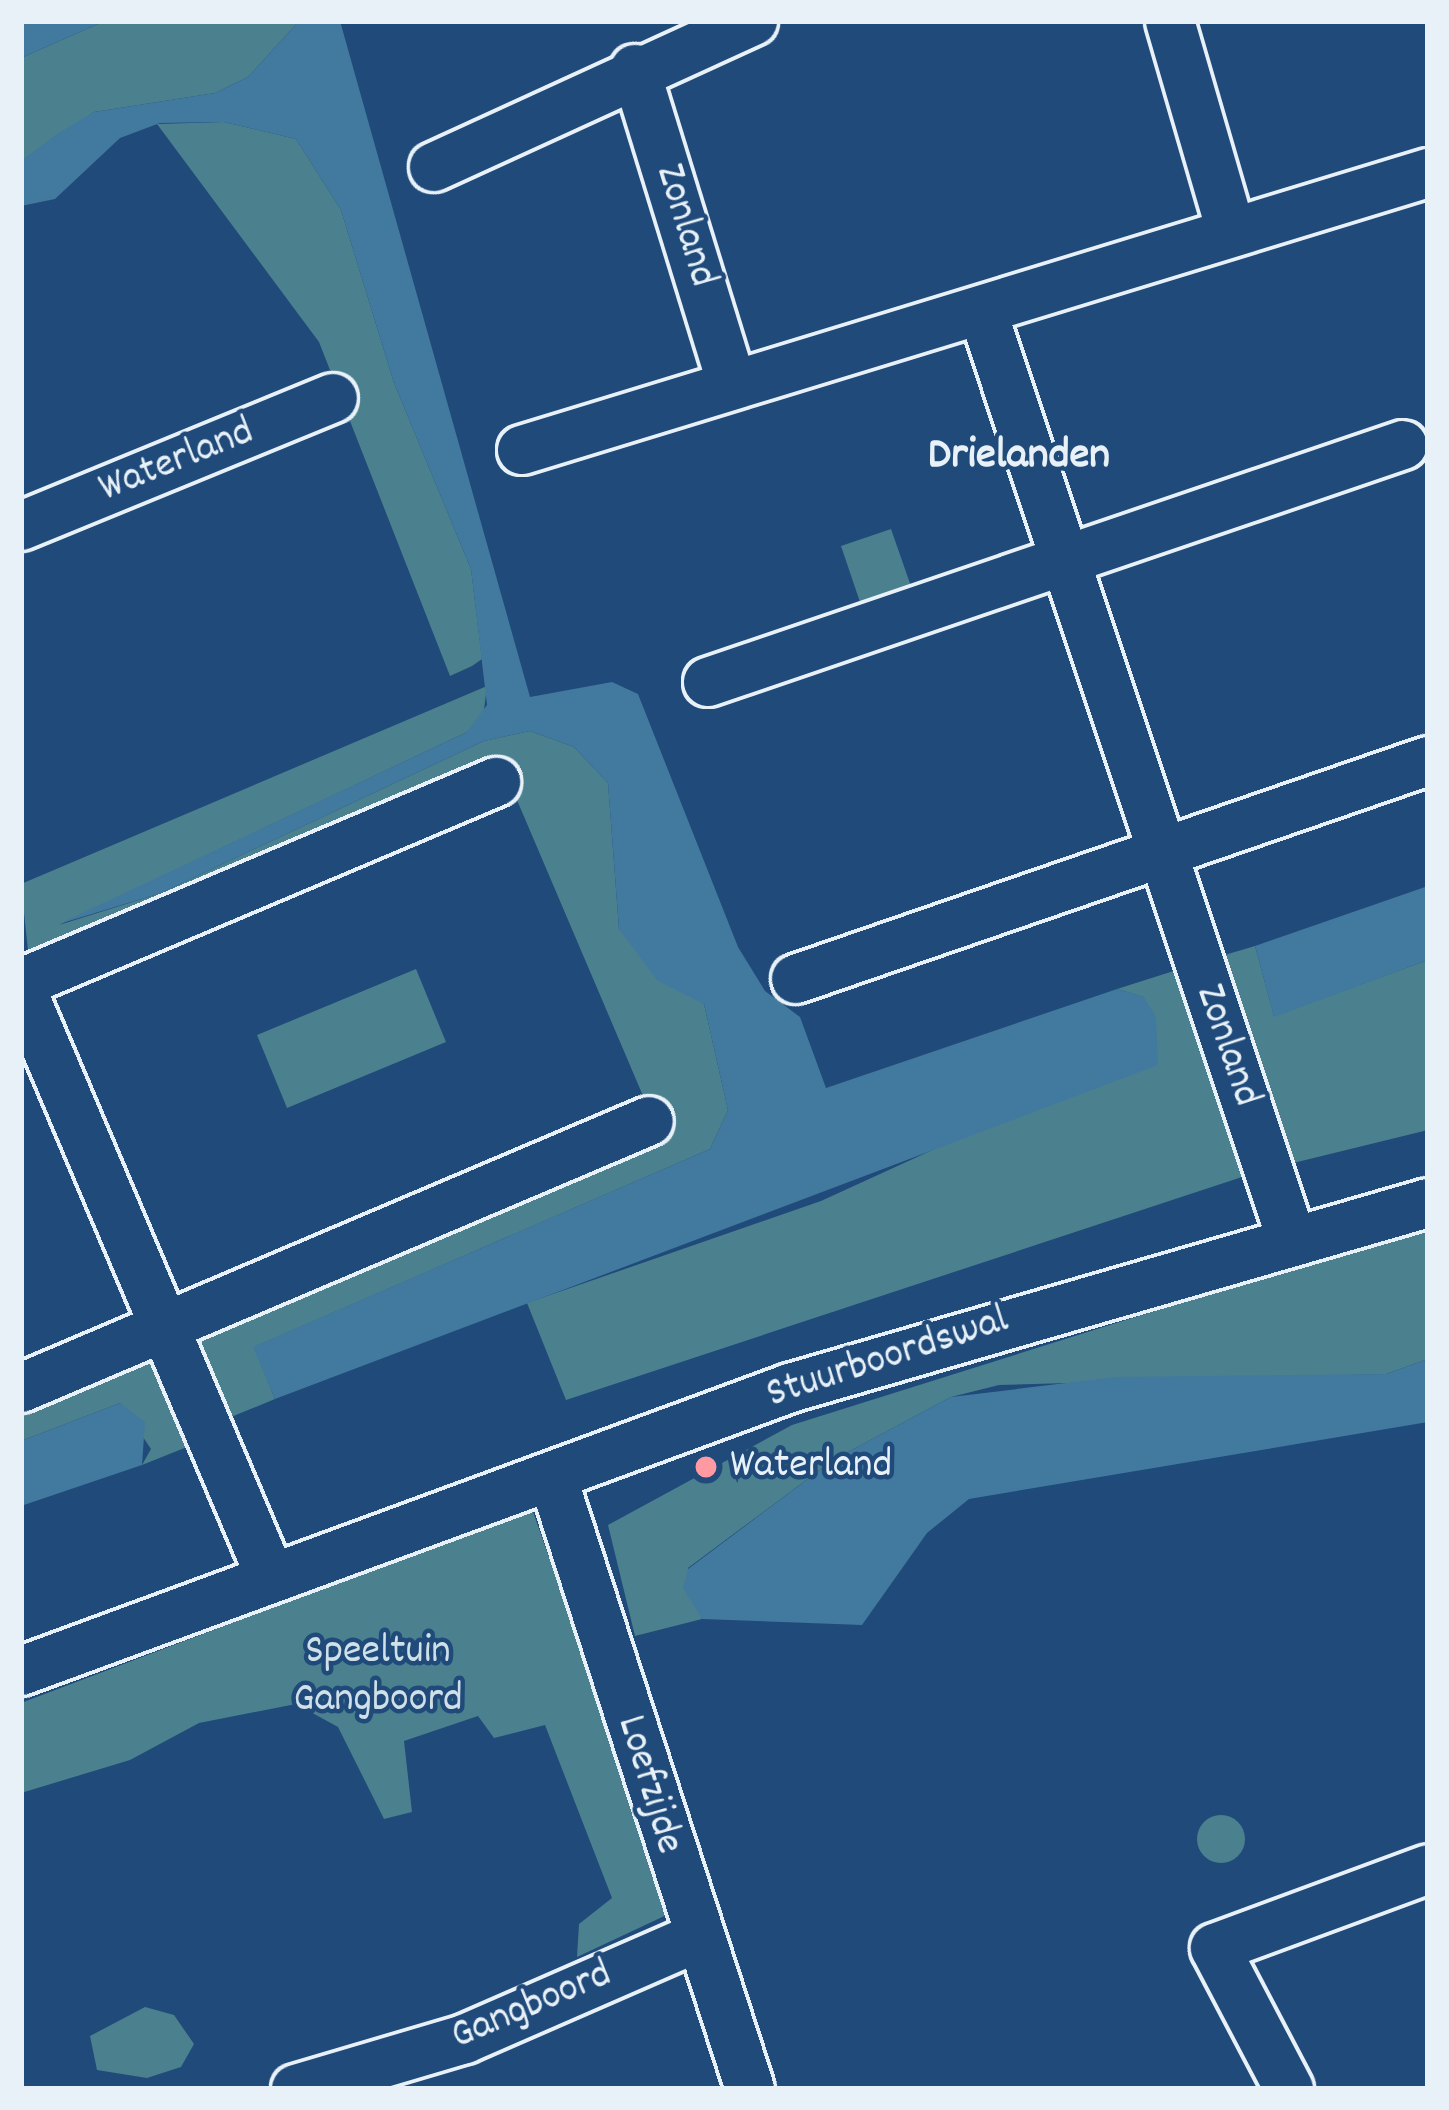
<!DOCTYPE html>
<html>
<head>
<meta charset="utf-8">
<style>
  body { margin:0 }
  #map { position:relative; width:1449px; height:2110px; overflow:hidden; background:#1f4a7a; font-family:Dekko,sans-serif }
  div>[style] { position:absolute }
  .green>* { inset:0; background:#4b808e }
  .round { border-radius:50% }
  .water>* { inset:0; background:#42799e }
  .roads { filter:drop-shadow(3px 0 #e8f1f8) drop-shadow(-3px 0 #e8f1f8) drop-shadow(0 3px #e8f1f8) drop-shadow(0 -3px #e8f1f8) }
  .minor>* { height:48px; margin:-24px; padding:0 24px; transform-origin:24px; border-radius:24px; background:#1f4a7a }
  .dots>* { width:33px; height:33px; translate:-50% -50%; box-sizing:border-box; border:6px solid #1f4a7a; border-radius:50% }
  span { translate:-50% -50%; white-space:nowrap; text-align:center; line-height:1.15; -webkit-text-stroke:9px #1f4a7a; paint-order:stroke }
  .street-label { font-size:42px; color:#e8f1f8 }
  .poi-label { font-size:42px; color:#e8f1f8 }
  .left { translate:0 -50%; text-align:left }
  .park-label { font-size:42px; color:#d0e0e8 }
  .neighbourhood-label { font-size:45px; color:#e8f1f8; font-weight:700 }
  .frame { position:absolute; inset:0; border:24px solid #e8f1f8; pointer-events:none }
</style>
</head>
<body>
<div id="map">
  <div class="green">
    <i style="clip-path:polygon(105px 21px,299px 21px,248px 77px,215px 93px,94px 112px,21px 161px,21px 58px)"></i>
    <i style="clip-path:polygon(224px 122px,296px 139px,341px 210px,394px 383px,471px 569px,482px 659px,472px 666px,450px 676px,319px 342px,157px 124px)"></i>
    <i style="clip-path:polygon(891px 529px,913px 592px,862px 608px,841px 546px)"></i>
    <i style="clip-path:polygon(487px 686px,483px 718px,467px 732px,59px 925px,161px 893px,484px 741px,530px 731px,574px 747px,608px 783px,619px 929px,704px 1004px,728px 1110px,710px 1149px,254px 1347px,275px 1399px,219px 1422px,182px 1332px,655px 1124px,505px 772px,29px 960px,21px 884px)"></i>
    <i style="clip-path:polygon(1255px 946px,1274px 1016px,1428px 960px,1428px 1130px,1281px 1166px,1218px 957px)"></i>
    <i style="clip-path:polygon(1183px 968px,1245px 1176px,566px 1400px,527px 1303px,821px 1201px,939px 1147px,1143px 997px,1117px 989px)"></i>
    <i style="clip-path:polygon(416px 969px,446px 1042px,287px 1108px,257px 1035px)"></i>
    <i style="clip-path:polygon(1428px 1225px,1428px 1359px,1386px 1374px,999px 1385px,951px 1397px,833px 1460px,688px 1568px,702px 1619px,635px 1636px,608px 1525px,792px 1425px)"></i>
    <i style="clip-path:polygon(147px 1347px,187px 1447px,142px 1465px,151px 1449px,120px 1403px,21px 1441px,21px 1402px)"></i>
    <i style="clip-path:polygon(532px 1509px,675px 1911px,577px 1957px,579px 1924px,612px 1898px,545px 1725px,494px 1738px,478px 1716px,404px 1741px,412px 1812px,384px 1819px,338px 1727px,296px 1704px,199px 1723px,130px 1760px,21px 1793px,21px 1703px)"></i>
    <i class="round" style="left:1197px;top:1815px;width:48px;height:48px"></i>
    <i style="clip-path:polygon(145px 2007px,174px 2015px,194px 2044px,181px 2067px,147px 2078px,97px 2070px,90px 2036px)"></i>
  </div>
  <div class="water">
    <i style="clip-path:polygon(21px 21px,105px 21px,21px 58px)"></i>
    <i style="clip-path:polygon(299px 21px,340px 21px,530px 697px,612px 682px,638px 694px,738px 947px,765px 991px,800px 1017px,826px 1088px,1117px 989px,1144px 997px,1156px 1017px,1158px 1065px,275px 1399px,253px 1347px,710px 1149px,728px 1110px,704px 1004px,658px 981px,619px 929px,608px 783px,574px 747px,530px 731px,484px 741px,161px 893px,59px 924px,467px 732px,487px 705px,471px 569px,394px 383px,341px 210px,296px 139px,224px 122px,160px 123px,120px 138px,55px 199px,21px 206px,21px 161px,57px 134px,94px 112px,215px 93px,248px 77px)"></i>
    <i style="clip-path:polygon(1428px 886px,1428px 960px,1274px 1017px,1255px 946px)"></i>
    <i style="clip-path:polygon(1428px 1359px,1428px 1422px,969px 1499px,927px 1533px,862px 1625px,702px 1619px,683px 1588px,688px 1569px,833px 1460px,951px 1397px,1116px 1377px,1386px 1374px)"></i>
    <i style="clip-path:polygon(120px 1403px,145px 1422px,142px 1465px,21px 1506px,21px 1441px)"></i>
  </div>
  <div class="roads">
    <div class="minor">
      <i style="left:1170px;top:21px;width:219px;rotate:73.8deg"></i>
      <i style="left:635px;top:69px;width:330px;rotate:72.9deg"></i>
      <i style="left:434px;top:167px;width:351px;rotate:-24.6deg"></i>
      <i style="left:982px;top:310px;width:978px;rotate:71.58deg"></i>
      <i style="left:522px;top:450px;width:947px;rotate:-17deg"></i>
      <i style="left:21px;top:526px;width:337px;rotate:-22.3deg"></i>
      <i style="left:708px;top:682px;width:734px;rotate:-18.83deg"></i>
      <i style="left:796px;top:979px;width:669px;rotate:-19.03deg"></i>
      <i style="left:21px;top:983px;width:516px;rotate:-22.94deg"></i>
      <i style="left:21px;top:988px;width:641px;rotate:67.04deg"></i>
      <i style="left:21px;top:1388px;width:682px;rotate:-23.03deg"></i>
      <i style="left:553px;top:1479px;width:641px;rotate:72.1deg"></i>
      <i style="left:21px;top:1671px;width:819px;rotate:-20.2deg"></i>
      <i style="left:790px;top:1388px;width:664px;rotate:-16.17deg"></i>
      <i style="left:296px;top:2089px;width:176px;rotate:-16.5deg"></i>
      <i style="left:465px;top:2039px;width:252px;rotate:-23.6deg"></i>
      <i style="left:1289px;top:2089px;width:159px;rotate:-117.7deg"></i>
      <i style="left:1215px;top:1948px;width:227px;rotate:-20.3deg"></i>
    </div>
  </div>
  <div class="dots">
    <i style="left:706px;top:1467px;background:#ff9aa2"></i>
  </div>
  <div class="street-label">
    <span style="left:684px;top:226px;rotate:73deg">Zonland</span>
    <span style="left:177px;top:462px;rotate:-22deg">Waterland</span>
    <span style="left:1226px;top:1046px;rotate:71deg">Zonland</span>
    <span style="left:888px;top:1359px;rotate:-18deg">Stuurboordswal</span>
    <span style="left:648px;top:1785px;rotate:73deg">Loefzijde</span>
    <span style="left:532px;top:2007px;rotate:-23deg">Gangboord</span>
  </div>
  <div class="poi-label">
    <span class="left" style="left:730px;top:1467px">Waterland</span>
  </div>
  <div class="park-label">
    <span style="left:378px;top:1677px">Speeltuin<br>Gangboord</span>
  </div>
  <div class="neighbourhood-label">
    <span style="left:1019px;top:458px">Drielanden</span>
  </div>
  <div class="frame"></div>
</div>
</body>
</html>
